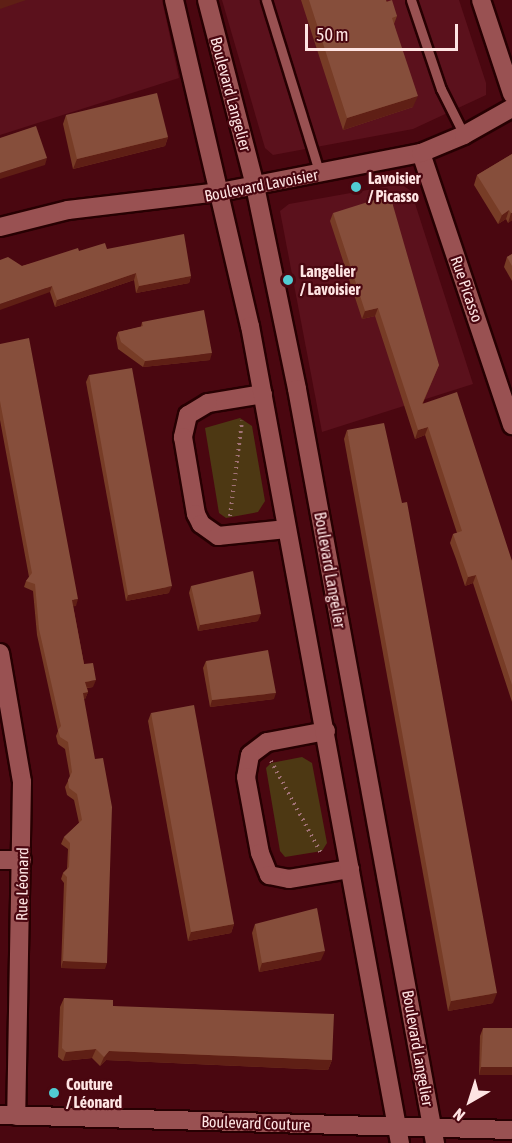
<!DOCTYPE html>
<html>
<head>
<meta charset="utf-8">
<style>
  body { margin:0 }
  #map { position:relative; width:512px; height:1143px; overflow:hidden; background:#4a0710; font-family:"Asap Condensed",sans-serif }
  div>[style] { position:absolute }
  .built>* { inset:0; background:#5b111c }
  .green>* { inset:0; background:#4d3813 }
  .path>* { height:4px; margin-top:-2px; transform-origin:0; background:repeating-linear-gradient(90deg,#a17276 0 1.5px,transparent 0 6px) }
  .roads { filter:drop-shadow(2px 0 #270002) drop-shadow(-2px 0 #270002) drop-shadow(0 2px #270002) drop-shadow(0 -2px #270002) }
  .lane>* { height:9px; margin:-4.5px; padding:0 4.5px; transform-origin:4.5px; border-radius:4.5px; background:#995152 }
  .street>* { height:18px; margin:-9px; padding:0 9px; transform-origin:9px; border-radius:9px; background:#995152 }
  .secondary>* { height:18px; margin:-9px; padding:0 9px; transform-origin:9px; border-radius:9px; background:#995152 }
  .wall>* { inset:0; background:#773c26 }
  .shaded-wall>* { inset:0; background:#5f1f15 }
  .building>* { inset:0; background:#864e3b }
  .dots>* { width:16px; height:16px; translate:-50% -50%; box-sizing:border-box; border:3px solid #4a0710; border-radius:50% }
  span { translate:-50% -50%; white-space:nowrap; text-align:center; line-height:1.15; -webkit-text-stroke:4.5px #4a0710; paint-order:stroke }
  .street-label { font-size:16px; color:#fee4e3 }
  .poi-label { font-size:16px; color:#fee4e3; font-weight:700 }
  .left { translate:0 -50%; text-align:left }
  .north { position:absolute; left:440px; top:1071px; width:60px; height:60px; -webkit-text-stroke:4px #4a0710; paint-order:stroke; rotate:219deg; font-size:16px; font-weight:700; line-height:24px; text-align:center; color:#fee4e3 }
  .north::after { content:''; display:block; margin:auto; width:21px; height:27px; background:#fee4e3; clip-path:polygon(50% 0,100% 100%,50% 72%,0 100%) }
  .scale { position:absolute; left:305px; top:24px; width:153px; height:27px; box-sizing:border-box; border:3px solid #fee4e3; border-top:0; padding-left:8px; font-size:18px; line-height:21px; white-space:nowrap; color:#fee4e3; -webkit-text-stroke:4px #4a0710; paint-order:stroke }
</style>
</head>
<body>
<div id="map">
  <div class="built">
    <i style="clip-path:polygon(0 0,162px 0,179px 78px,0 135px)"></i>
    <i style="clip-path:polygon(222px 0,459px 0,486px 83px,486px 95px,413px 129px,273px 155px,265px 148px)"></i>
    <i style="clip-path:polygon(401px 184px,411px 191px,473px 384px,322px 432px,280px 211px,289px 204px)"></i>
  </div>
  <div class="green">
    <i style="clip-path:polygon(240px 418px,252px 426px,265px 501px,258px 512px,226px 518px,219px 513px,205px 428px)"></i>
    <i style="clip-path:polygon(302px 757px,312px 763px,327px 843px,322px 851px,285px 857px,280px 851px,266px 768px,271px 763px)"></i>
  </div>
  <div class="path">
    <i style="left:230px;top:516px;width:96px;rotate:-82.8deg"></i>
    <i style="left:271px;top:761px;width:107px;rotate:61.5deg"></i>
  </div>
  <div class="roads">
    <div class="lane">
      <i style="left:266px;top:0;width:182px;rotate:72.8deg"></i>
      <i style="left:411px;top:0;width:94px;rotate:71.4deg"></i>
      <i style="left:441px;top:89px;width:51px;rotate:63.4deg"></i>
    </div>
    <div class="street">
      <i style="left:481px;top:0;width:99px;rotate:71.7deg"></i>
      <i style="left:421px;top:153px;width:287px;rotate:71.5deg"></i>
      <i style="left:0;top:227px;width:70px;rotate:-14deg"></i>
      <i style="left:68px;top:210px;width:153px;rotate:-6.8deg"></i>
      <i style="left:263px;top:394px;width:56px;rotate:170.7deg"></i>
      <i style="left:208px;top:403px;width:23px;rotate:149deg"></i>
      <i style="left:188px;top:415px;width:23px;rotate:103deg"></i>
      <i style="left:183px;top:437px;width:78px;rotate:80.4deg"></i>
      <i style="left:196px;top:514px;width:11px;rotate:63deg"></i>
      <i style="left:201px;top:524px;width:21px;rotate:35deg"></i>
      <i style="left:218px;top:536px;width:69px;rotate:-5.8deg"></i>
      <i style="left:0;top:653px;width:131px;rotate:80.3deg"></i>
      <i style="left:22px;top:782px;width:334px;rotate:91deg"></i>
      <i style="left:326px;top:731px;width:60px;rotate:169.4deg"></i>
      <i style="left:267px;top:742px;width:21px;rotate:143deg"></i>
      <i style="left:250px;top:755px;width:22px;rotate:100deg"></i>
      <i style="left:246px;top:777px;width:77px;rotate:79.6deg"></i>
      <i style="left:260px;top:853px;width:24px;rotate:68deg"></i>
      <i style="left:269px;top:875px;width:20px;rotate:11deg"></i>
      <i style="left:289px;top:879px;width:62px;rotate:-9.3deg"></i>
      <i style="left:0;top:860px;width:22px"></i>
    </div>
    <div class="secondary">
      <i style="left:174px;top:0;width:335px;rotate:76.9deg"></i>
      <i style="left:250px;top:326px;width:831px;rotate:79.6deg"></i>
      <i style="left:207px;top:0;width:192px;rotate:75.5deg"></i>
      <i style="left:255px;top:186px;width:207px;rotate:78.3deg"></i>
      <i style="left:297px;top:389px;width:767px;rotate:79.63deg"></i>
      <i style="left:220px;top:192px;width:205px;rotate:-11deg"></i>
      <i style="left:421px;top:153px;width:47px;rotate:-22.7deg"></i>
      <i style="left:464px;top:135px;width:55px;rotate:-29.4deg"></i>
      <i style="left:0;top:1115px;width:512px;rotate:1.68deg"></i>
    </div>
  </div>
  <div class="wall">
    <i style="clip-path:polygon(301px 0,386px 0,397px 16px,394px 24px,413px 107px,343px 130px)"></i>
    <i style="clip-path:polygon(66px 115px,168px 137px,165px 146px,73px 169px,63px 124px)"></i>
    <i style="clip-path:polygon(512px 154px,512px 220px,508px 223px,506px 219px,498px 224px,474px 185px,477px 175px)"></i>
    <i style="clip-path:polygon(333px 213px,439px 365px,423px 403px,512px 561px,512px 702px,473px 583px,465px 586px,456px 559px,450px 543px,453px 534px,457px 533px,425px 435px,415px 439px,375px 316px,362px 319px,330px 221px)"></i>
    <i style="clip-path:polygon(107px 249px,191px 276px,189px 283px,136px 293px,134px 280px,55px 307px,50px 292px,22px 266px,79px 251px)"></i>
    <i style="clip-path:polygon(512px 254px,512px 281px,504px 267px,507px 257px)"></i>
    <i style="clip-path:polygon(142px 322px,210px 360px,143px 367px,118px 349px,116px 338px,118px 332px,141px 327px)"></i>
    <i style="clip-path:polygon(0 344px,76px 606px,73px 606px,84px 664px,93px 687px,87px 688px,88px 692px,85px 699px,84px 699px,105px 969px,61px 968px,64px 883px,61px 879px,63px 873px,67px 869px,68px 849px,61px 844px,64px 837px,79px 823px,74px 800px,67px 795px,65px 787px,70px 777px,65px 749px,58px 744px,56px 736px,58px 731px,37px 635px,33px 591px,24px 587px,26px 581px,29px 577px,0 420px)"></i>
    <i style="clip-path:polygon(89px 375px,169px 593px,126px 601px,86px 382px)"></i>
    <i style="clip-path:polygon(347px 430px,493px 1003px,448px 1011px,344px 439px)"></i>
    <i style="clip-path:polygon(191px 586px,258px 621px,198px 631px,189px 593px)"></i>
    <i style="clip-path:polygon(206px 661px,274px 699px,210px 707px,203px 668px)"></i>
    <i style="clip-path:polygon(151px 713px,234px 924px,231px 933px,188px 941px,148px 721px)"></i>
    <i style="clip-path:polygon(255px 924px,321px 960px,259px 972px,252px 933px)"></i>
    <i style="clip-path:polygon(64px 998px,113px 1006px,332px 1060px,328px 1070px,106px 1060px,100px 1066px,92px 1058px,63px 1061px,58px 1057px,60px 1007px)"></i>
    <i style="clip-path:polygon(483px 1028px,512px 1028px,512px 1075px,479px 1075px,480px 1036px)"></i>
  </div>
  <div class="shaded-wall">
    <i style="clip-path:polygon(0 0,26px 0,0 9px)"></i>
    <i style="clip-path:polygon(418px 96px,413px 107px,343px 130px,347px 118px)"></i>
    <i style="clip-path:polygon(168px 137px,165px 146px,73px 169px,77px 159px)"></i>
    <i style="clip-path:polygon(47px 158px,45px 165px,0 179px,0 173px)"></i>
    <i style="clip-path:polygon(509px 210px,506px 219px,498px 224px,502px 215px)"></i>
    <i style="clip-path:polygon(511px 213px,512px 213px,512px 220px,508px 223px)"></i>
    <i style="clip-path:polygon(136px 273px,134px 280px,55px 307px,57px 300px)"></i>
    <i style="clip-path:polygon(191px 276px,189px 283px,136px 293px,139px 286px)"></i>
    <i style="clip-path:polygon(52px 286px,50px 292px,0 310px,0 304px)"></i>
    <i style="clip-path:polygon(378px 308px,375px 316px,362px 319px,365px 311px)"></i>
    <i style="clip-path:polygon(212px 353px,210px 360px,143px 367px,145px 361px)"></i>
    <i style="clip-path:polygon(428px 427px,425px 435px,415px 439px,418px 430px)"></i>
    <i style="clip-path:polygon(476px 575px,473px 583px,465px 586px,468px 577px)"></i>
    <i style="clip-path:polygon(172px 586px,169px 593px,126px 601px,128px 595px)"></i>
    <i style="clip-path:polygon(78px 599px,76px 606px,69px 607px,72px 600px)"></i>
    <i style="clip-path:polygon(261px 614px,258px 621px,198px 631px,200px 625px)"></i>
    <i style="clip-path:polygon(96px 680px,93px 687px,83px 688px,85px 682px)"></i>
    <i style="clip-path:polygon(88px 692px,85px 699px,81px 699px,83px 693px)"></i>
    <i style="clip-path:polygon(276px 693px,274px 699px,210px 707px,212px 700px)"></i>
    <i style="clip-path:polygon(234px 924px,231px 933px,188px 941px,191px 932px)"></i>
    <i style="clip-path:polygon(325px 951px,321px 960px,259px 972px,262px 963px)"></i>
    <i style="clip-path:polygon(63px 961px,107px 963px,105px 969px,61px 968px)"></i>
    <i style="clip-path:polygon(497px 993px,493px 1003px,448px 1011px,451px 1001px)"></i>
    <i style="clip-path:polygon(96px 1049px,92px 1058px,63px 1061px,66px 1052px)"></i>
    <i style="clip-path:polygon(109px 1051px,332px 1060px,328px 1070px,106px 1060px,100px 1066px,104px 1057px)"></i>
    <i style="clip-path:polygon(481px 1067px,512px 1067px,512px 1075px,479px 1075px)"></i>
  </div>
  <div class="building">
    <i style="clip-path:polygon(309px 0,386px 0,386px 2px,392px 0,397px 16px,392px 18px,418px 96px,347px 118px)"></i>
    <i style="clip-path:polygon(157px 93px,168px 137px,77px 159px,66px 115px)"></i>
    <i style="clip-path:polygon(36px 126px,47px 158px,0 173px,0 138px)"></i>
    <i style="clip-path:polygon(512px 154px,512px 213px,511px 213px,509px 210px,502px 215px,477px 175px)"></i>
    <i style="clip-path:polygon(390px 195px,439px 365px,422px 404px,457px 392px,512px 561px,512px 685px,476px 575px,468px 577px,459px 551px,453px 534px,462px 531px,428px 427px,418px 430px,378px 308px,365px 311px,333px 213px)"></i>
    <i style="clip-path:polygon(184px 234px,191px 276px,139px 286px,136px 273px,57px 300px,52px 286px,0 304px,0 260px,8px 257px,22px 266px,78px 248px,79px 251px,105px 243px,107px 249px)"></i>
    <i style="clip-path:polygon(512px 254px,512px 266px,507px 257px)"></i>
    <i style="clip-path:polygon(204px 310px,212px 353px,145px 361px,121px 342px,118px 332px,143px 326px,142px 322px)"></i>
    <i style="clip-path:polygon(29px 338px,78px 599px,72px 600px,84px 664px,93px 663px,96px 680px,85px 682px,88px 692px,83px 693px,95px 759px,103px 758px,112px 807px,107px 963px,63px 961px,67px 877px,63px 873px,69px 867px,70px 843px,64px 837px,82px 820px,77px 794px,69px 788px,68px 780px,72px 772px,68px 742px,60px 737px,58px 730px,61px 726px,39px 629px,35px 584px,26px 581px,32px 573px,0 401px,0 344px)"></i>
    <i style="clip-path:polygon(132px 368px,172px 586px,128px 595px,89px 375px)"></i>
    <i style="clip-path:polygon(384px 423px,402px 503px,407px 502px,497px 993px,451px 1001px,347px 430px)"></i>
    <i style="clip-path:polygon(253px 571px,261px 614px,200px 625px,191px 586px)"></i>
    <i style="clip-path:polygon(268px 650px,276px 693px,212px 700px,206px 661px)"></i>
    <i style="clip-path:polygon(194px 705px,234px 924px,191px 932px,151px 713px)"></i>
    <i style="clip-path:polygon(317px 908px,325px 951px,262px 963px,255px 924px)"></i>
    <i style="clip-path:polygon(64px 998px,113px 1000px,113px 1006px,334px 1014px,332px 1060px,109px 1051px,104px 1057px,96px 1049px,66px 1052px,62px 1048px)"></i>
    <i style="clip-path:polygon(483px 1028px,512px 1028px,512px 1067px,481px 1067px)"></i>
  </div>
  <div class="dots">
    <i style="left:356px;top:187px;background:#51ccd2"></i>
    <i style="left:288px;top:280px;background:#51ccd2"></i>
    <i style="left:54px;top:1093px;background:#51ccd2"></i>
  </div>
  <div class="street-label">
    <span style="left:231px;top:94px;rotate:75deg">Boulevard Langelier</span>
    <span style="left:261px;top:185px;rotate:-11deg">Boulevard Lavoisier</span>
    <span style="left:467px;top:289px;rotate:71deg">Rue Picasso</span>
    <span style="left:330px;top:570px;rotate:80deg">Boulevard Langelier</span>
    <span style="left:22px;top:884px;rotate:-89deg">Rue Léonard</span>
    <span style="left:418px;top:1048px;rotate:80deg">Boulevard Langelier</span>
    <span style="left:256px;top:1123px;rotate:2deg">Boulevard Couture</span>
  </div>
  <div class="poi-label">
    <span class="left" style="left:368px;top:187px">Lavoisier<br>/ Picasso</span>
    <span class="left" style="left:300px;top:280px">Langelier<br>/ Lavoisier</span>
    <span class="left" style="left:66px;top:1093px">Couture<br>/ Léonard</span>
  </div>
  <div class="north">N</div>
  <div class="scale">50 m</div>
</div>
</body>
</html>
